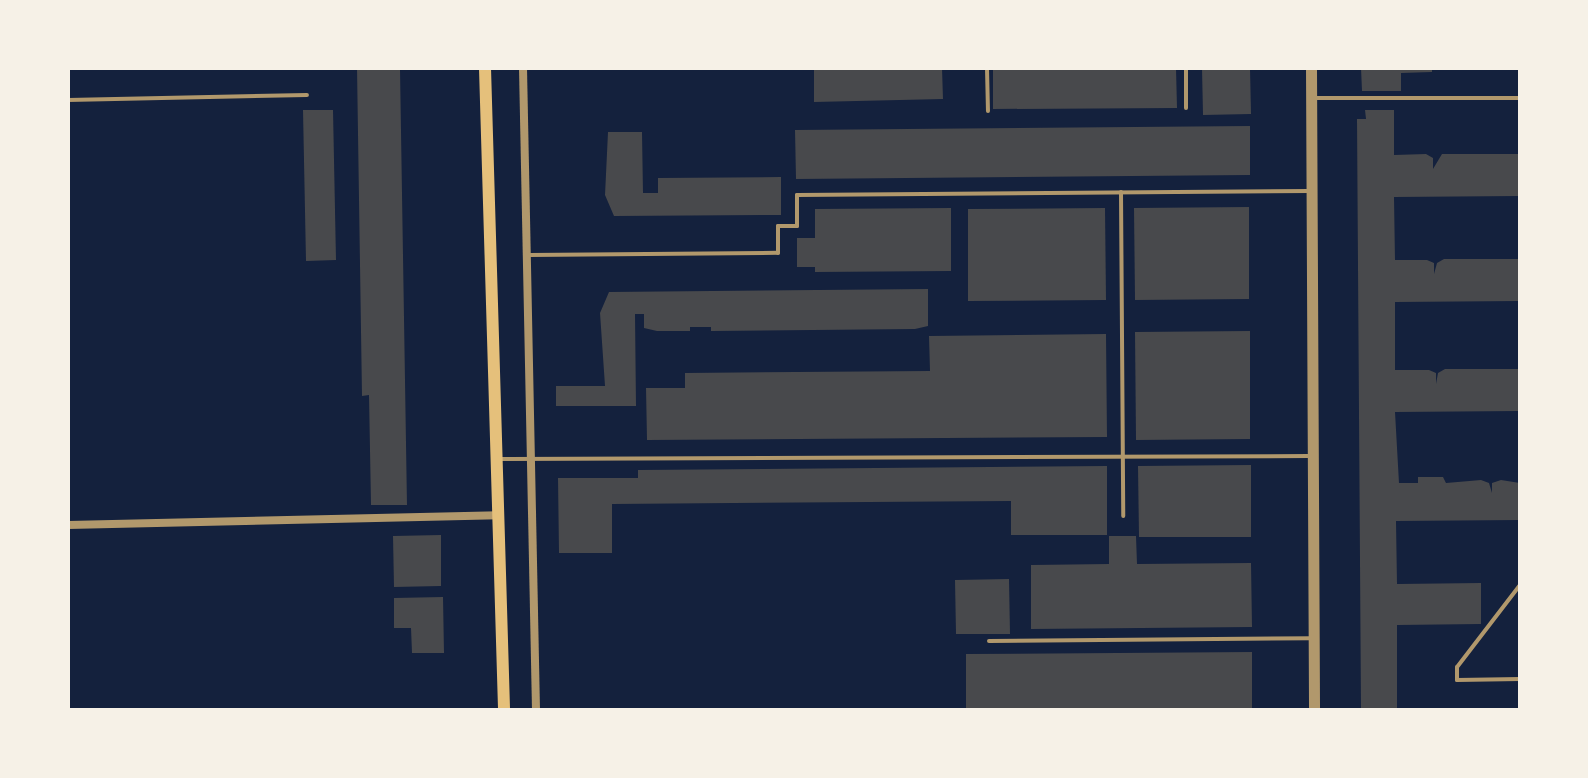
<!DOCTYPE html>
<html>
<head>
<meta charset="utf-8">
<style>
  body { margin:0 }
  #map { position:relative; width:1588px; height:778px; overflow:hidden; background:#14213d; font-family:"Fira Sans Condensed",sans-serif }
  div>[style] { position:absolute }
  .building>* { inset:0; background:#48494c }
  .service>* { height:4px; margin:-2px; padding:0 2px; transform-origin:2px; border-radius:2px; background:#b1986c }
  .minor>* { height:8px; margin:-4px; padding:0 4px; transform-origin:4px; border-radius:4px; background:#b1986c }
  .tertiary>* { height:11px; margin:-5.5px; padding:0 5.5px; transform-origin:5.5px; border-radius:5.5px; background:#b1986c }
  .secondary>* { height:12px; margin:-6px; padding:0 6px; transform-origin:6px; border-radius:6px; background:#e5c07b }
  span { translate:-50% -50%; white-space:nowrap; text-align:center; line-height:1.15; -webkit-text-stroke:7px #f6f1e7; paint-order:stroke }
  .frame { position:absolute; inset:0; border:70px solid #f6f1e7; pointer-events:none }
</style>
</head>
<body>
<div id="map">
  <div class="building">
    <i style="clip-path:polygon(357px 68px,400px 68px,407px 505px,371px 505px,369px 395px,362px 396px)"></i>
    <i style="clip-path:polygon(814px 68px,942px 68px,943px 99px,814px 102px)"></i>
    <i style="clip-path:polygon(993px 68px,1176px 68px,1177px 108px,993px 109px)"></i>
    <i style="clip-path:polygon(1202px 68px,1250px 68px,1251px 114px,1203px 115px)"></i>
    <i style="clip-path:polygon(1361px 68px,1432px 68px,1432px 72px,1401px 73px,1401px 91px,1362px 91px)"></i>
    <i style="clip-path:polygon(303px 110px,333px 110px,336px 260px,306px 261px)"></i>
    <i style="clip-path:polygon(1365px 110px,1394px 110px,1394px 155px,1426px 154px,1433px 158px,1433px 169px,1442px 154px,1520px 154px,1520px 196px,1394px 197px,1395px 260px,1427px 260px,1434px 263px,1434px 274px,1437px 263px,1444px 259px,1520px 259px,1520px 301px,1395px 302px,1395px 370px,1429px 370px,1436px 373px,1436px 384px,1438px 373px,1445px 369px,1520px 369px,1520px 411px,1395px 412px,1399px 483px,1418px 483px,1418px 477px,1443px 477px,1446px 483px,1481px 480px,1489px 483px,1492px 493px,1492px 483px,1501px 480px,1520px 483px,1520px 520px,1396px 521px,1397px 584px,1481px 583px,1481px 624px,1397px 625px,1397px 710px,1361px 710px,1357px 119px,1366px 119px)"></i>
    <i style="clip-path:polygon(1250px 126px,1250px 175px,796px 179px,795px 130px)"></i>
    <i style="clip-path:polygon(608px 132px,642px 132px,643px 193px,658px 193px,658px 178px,781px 177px,781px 215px,614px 216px,605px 195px)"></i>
    <i style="clip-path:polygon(1249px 207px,1249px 299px,1135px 300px,1134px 208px)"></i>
    <i style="clip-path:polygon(951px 208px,951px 271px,815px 272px,815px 267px,797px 267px,797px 238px,815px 238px,815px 209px)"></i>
    <i style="clip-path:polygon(1105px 208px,1106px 300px,968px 301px,968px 209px)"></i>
    <i style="clip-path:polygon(928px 289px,928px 326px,915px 329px,711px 331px,711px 327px,690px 327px,690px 331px,657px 331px,644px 328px,644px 314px,635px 314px,636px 406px,556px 406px,556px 386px,605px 386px,600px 313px,609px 292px)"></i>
    <i style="clip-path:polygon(1250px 331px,1250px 439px,1136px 440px,1135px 332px)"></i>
    <i style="clip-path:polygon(1106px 334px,1107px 437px,647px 440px,646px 388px,685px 388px,685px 373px,930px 371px,929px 336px)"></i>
    <i style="clip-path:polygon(1251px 465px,1251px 537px,1139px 537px,1138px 466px)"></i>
    <i style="clip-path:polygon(1107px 466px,1107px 535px,1011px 535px,1011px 501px,612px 504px,612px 553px,559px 553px,558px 478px,638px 478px,638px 470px)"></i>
    <i style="clip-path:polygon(441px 535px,441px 586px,394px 587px,393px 536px)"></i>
    <i style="clip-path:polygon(1109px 536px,1136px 536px,1137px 564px,1251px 563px,1252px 627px,1031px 629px,1031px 565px,1109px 564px)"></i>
    <i style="clip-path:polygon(1009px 579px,1010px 634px,956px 634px,955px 580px)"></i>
    <i style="clip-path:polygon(443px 597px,444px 653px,412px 653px,411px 628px,394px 628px,394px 598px)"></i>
    <i style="clip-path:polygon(1252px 652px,1252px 710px,966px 710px,966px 654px)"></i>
  </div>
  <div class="service">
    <i style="left:987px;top:68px;width:43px;rotate:88.7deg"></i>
    <i style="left:1186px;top:68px;width:40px;rotate:90deg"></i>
    <i style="left:1314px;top:98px;width:206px"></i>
    <i style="left:68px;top:100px;width:239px;rotate:-1.2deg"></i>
    <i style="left:1121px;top:192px;width:324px;rotate:89.6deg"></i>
    <i style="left:529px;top:255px;width:249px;rotate:-0.5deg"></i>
    <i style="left:778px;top:253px;width:27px;rotate:-90deg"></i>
    <i style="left:778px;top:226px;width:19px"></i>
    <i style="left:797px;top:226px;width:31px;rotate:-90deg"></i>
    <i style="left:797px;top:195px;width:513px;rotate:-0.45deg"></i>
    <i style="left:498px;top:459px;width:811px;rotate:-0.21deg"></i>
    <i style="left:1520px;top:585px;width:103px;rotate:127.5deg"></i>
    <i style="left:1457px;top:667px;width:13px;rotate:90deg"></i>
    <i style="left:1457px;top:680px;width:63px;rotate:-0.9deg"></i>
    <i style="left:989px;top:641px;width:322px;rotate:-0.5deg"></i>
  </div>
  <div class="minor">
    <i style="left:523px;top:68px;width:642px;rotate:88.84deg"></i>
    <i style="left:68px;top:525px;width:430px;rotate:-1.3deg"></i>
  </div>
  <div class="tertiary">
    <i style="left:1311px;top:68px;width:642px;rotate:89.73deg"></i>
  </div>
  <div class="secondary">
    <i style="left:485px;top:68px;width:642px;rotate:88.3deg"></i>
  </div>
  <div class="frame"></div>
</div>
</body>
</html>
